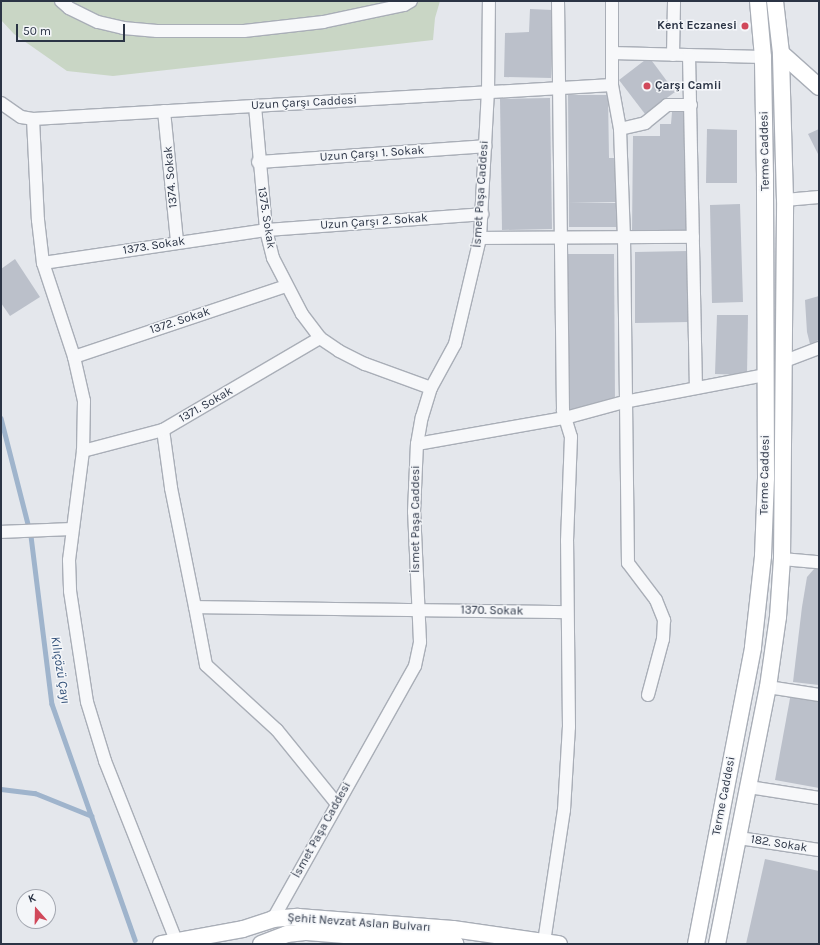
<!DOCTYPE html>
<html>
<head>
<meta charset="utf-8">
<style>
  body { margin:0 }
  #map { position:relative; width:820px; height:945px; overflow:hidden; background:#e4e7ec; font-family:Karla,sans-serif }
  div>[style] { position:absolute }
  .green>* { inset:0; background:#c9d6c5 }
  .stream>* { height:4.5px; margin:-2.25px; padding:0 2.25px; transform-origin:2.25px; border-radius:2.25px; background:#9fb4cc }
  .building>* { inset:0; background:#bbc0ca }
  .roads { filter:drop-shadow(1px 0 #a9aeb7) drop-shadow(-1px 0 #a9aeb7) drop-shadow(0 1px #a9aeb7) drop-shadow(0 -1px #a9aeb7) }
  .street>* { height:12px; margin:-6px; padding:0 6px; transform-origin:6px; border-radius:6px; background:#f7f8fa }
  .secondary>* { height:16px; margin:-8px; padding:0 8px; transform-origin:8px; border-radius:8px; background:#fff }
  .dots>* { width:11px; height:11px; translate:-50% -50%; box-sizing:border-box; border:2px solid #f4f6f9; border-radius:50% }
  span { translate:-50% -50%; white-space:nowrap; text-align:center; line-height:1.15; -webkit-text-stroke:3px #f4f6f9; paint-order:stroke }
  .poi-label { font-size:12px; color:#2b3445; font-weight:700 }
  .right { translate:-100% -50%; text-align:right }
  .left { translate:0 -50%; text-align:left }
  .street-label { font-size:12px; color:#2b3445 }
  .water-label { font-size:13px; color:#34527a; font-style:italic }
  .frame { position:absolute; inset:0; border:2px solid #2b3445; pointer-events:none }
  .north { position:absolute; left:16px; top:889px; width:40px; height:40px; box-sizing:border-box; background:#f4f6f9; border:1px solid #a4a8b1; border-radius:50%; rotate:340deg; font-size:11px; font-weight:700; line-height:16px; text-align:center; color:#2b3445 }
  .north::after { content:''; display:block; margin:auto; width:14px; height:18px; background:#d1495b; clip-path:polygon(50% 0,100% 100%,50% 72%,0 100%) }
  .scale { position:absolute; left:16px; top:24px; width:109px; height:18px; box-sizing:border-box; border:2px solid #2b3445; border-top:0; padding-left:5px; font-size:12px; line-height:14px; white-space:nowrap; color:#2b3445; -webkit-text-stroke:3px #f4f6f9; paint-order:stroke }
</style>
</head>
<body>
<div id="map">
  <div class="green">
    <i style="clip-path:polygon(1px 1px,440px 1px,435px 18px,433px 40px,113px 76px,67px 71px,14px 34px,1px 20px)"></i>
  </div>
  <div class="stream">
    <i style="left:1px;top:418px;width:122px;rotate:75.7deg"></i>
    <i style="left:31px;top:536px;width:169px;rotate:82.9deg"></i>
    <i style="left:52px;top:704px;width:250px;rotate:70.6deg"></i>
    <i style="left:1px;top:789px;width:34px;rotate:7deg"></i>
    <i style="left:35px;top:793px;width:61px;rotate:22deg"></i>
  </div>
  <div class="building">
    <i style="clip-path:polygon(530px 9px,553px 10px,551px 78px,504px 77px,505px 33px,529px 32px)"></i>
    <i style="clip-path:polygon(649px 57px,675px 92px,645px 114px,619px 80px)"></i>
    <i style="clip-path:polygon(568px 95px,608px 95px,609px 158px,616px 158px,616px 202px,569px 203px)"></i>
    <i style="clip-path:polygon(550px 98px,552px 229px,502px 230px,500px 99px)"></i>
    <i style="clip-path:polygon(672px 112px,687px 112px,687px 232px,632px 232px,633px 136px,660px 136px,660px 124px,671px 124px)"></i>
    <i style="clip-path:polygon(707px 129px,737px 130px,737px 183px,706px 183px)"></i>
    <i style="clip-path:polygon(819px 129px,819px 156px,808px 134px)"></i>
    <i style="clip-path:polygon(569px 203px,616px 203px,616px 227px,569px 227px)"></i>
    <i style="clip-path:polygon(740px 204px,743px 302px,712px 303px,710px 205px)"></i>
    <i style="clip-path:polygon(688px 251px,689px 322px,635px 323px,635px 252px)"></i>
    <i style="clip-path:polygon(567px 254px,614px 254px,615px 402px,570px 412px)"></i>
    <i style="clip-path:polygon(15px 259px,40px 297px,10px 316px,1px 303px,1px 269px)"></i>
    <i style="clip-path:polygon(819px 296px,819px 340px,810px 344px,807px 332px,805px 300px)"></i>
    <i style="clip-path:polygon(717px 315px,748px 315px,747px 375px,715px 374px)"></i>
    <i style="clip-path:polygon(814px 569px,819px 569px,819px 685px,793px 682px,802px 607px,807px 577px)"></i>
    <i style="clip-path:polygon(791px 693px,819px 697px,819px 788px,775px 780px)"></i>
    <i style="clip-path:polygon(765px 859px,819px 871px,819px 944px,746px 944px)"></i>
  </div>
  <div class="roads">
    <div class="street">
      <i style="left:61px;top:1px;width:11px;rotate:41deg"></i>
      <i style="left:69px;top:8px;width:32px;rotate:26deg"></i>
      <i style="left:98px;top:22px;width:26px;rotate:13deg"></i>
      <i style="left:123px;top:28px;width:34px;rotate:5deg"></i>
      <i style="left:157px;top:31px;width:87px"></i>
      <i style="left:244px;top:31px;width:80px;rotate:-6.5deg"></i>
      <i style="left:323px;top:22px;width:83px;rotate:-11.9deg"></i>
      <i style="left:404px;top:5px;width:8px;rotate:-30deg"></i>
      <i style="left:612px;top:1px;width:84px;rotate:90deg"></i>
      <i style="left:612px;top:85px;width:45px;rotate:79.7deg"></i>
      <i style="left:620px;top:129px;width:108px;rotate:87.9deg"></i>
      <i style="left:624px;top:237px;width:326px;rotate:89.3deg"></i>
      <i style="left:628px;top:563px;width:46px;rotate:52.9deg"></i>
      <i style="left:656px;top:600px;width:22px;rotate:68deg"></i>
      <i style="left:664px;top:620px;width:19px;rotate:93deg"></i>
      <i style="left:663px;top:639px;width:58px;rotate:105deg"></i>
      <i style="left:612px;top:53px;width:151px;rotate:1.5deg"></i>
      <i style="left:673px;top:55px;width:54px;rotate:-88.9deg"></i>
      <i style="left:689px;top:55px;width:333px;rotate:88.8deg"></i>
      <i style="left:1px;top:103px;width:24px;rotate:35deg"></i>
      <i style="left:21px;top:117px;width:12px;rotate:9deg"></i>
      <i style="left:33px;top:119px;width:580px;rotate:-3.36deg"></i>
      <i style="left:255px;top:106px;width:124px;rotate:84.9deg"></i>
      <i style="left:266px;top:230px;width:29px;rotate:76deg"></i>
      <i style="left:273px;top:258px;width:63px;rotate:62.6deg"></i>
      <i style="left:302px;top:314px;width:30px;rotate:53deg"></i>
      <i style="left:320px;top:338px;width:23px;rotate:34deg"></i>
      <i style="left:339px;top:351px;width:29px;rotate:27deg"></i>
      <i style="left:365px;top:364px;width:70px;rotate:20deg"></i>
      <i style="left:164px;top:111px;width:132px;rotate:84.3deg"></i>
      <i style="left:33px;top:119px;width:101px;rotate:87.2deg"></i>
      <i style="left:38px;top:220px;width:43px;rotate:83.4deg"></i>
      <i style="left:43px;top:263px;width:99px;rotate:71.7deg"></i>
      <i style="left:74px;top:357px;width:45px;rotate:77.2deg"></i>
      <i style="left:84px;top:401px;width:50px;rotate:91.1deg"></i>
      <i style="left:83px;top:451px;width:110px;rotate:97.3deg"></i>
      <i style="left:69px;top:560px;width:31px;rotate:88deg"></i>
      <i style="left:70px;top:591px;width:112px;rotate:81.3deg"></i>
      <i style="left:87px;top:702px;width:62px;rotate:73deg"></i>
      <i style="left:105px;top:761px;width:193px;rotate:68.4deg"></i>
      <i style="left:620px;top:129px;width:26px;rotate:-13deg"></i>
      <i style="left:645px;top:123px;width:28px;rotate:-39deg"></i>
      <i style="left:667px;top:105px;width:24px"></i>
      <i style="left:258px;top:162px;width:228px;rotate:-4deg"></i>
      <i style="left:785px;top:200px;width:34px;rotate:-5deg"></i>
      <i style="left:480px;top:238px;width:213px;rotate:-0.3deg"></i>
      <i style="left:43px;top:263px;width:225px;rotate:-8.4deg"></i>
      <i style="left:266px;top:230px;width:217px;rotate:-4.2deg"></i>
      <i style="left:74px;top:357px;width:224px;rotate:-18.5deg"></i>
      <i style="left:785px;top:361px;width:36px;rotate:-21deg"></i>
      <i style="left:163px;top:430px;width:59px;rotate:82.1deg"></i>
      <i style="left:171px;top:488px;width:121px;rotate:78.6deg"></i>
      <i style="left:195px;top:607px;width:371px;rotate:0.8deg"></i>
      <i style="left:417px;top:444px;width:150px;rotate:-10deg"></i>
      <i style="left:565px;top:418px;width:61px;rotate:-15.2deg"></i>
      <i style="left:624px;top:402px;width:145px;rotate:-10.8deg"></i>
      <i style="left:83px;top:451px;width:83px;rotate:-14.7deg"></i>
      <i style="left:163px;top:430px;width:182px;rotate:-30.4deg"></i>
      <i style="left:1px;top:532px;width:71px;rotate:-2.4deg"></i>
      <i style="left:782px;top:559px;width:37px;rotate:5deg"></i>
      <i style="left:195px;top:607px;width:59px;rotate:79.3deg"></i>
      <i style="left:206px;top:665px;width:96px;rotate:42.5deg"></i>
      <i style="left:277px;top:730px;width:95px;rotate:51deg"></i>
      <i style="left:768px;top:687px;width:52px;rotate:8.9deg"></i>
      <i style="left:749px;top:787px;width:71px;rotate:8.9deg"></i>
      <i style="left:739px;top:838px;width:81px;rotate:8.5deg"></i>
      <i style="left:273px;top:919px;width:290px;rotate:-60.7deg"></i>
      <i style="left:415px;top:666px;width:25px;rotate:-78deg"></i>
      <i style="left:420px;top:642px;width:130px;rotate:-92.6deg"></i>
      <i style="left:414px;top:512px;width:68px;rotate:-87.5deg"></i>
      <i style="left:417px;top:444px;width:27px;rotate:-80deg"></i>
      <i style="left:422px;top:417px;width:30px;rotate:-73deg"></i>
      <i style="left:431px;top:388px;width:50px;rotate:-61.4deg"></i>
      <i style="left:455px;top:344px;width:109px;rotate:-76.7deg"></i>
      <i style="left:480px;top:238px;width:146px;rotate:-86.9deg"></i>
      <i style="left:488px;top:92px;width:91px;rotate:-89.4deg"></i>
      <i style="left:544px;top:942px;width:134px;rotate:-81.4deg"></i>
      <i style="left:564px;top:810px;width:83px;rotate:-86.6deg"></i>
      <i style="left:569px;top:727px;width:186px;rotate:-90.6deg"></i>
      <i style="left:567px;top:541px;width:104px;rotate:-87.8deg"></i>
      <i style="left:571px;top:437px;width:28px;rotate:-107deg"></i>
      <i style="left:563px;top:410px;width:409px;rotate:-90.7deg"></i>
    </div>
    <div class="secondary">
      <i style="left:781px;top:53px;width:51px;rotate:41.8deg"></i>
      <i style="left:161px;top:944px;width:83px;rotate:-10.4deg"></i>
      <i style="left:243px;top:929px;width:32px;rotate:-18deg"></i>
      <i style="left:273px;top:919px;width:25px;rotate:-5deg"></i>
      <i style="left:298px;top:917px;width:155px;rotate:4.4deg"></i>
      <i style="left:453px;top:929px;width:107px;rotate:8.1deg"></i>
      <i style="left:261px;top:944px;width:28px;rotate:-21deg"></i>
      <i style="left:287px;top:934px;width:20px;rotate:-6deg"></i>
      <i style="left:307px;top:932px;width:149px;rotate:4.6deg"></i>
      <i style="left:696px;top:944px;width:302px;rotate:-79.1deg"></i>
      <i style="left:753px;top:647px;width:92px;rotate:-83.7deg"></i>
      <i style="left:763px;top:556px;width:78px;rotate:-87.8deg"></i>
      <i style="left:766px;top:478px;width:302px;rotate:-90.2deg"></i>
      <i style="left:765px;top:176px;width:119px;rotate:-91deg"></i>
      <i style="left:763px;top:57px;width:56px;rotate:-95.1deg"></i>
      <i style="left:717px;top:944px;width:262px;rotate:-78.8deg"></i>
      <i style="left:768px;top:687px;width:71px;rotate:-81.9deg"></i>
      <i style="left:778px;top:617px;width:58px;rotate:-86.1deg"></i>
      <i style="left:782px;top:559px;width:359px;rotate:-89.5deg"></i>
      <i style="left:785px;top:200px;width:147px;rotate:-91.6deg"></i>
      <i style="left:781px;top:53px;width:52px;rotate:-96.6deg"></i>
    </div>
  </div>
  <div class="dots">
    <i style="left:745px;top:26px;background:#d1495b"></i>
    <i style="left:647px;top:86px;background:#d1495b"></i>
  </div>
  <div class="poi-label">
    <span class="right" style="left:737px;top:26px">Kent Eczanesi</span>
    <span class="left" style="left:655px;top:86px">Çarşı Camii</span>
  </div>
  <div class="street-label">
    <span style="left:304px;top:103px;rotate:-3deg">Uzun Çarşı Caddesi</span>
    <span style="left:765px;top:151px;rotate:-91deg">Terme Caddesi</span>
    <span style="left:372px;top:154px;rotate:-4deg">Uzun Çarşı 1. Sokak</span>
    <span style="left:171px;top:177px;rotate:-95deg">1374. Sokak</span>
    <span style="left:481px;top:194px;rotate:-86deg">İsmet Paşa Caddesi</span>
    <span style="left:266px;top:218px;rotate:81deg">1375. Sokak</span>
    <span style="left:374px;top:222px;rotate:-4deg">Uzun Çarşı 2. Sokak</span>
    <span style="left:154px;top:246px;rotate:-9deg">1373. Sokak</span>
    <span style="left:180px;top:321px;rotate:-18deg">1372. Sokak</span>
    <span style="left:206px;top:405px;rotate:-30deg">1371. Sokak</span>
    <span style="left:765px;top:475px;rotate:-89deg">Terme Caddesi</span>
    <span style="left:416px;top:519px;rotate:-90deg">İsmet Paşa Caddesi</span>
    <span style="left:492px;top:611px;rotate:1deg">1370. Sokak</span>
    <span style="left:724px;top:796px;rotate:-79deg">Terme Caddesi</span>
    <span style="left:322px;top:830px;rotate:-61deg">İsmet Paşa Caddesi</span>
    <span style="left:779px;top:844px;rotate:9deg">182. Sokak</span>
    <span style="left:359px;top:923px;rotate:4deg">Şehit Nevzat Aslan Bulvarı</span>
  </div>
  <div class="water-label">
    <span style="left:60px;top:670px;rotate:81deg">Kılıçözü Çayı</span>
  </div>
  <div class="frame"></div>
  <div class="north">K</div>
  <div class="scale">50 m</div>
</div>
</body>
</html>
